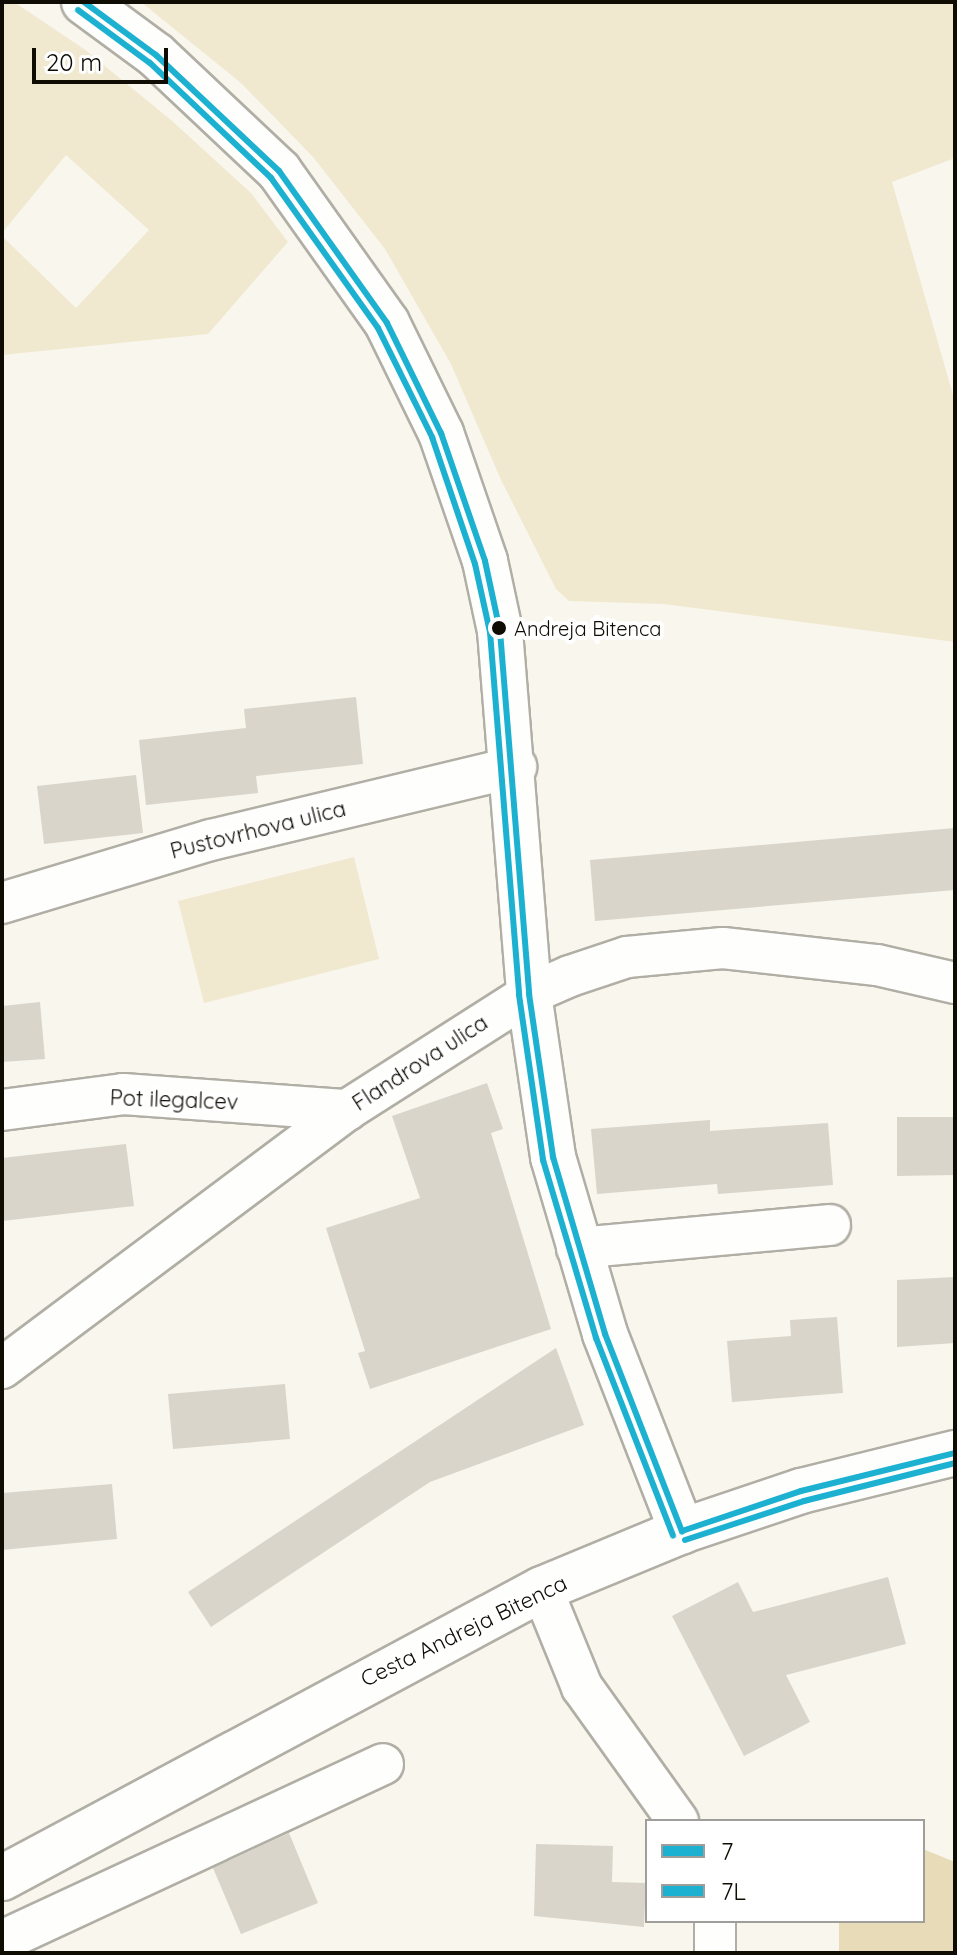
<!DOCTYPE html>
<html>
<head>
<meta charset="utf-8">
<style>
  body { margin:0 }
  #map { position:relative; width:957px; height:1955px; overflow:hidden; background:#f9f6ed; font-family:Quicksand,sans-serif }
  div>[style] { position:absolute }
  .green>* { inset:0; background:#f1e8d0 }
  .forest>* { inset:0; background:#e7dbb8 }
  .building>* { inset:0; background:#d9d5cb }
  .roads { filter:drop-shadow(2px 0 #b1aea5) drop-shadow(-2px 0 #b1aea5) drop-shadow(0 2px #b1aea5) drop-shadow(0 -2px #b1aea5) }
  .minor>* { height:40px; margin:-20px; padding:0 20px; transform-origin:20px; border-radius:20px; background:#fefefc }
  .tertiary>* { height:44px; margin:-22px; padding:0 22px; transform-origin:22px; border-radius:22px; background:#fefefc }
  .bus-1>* { height:6px; margin:-3px; padding:0 3px; transform-origin:3px; border-radius:3px; background:#1db1d1 }
  .bus-2>* { height:6px; margin:-3px; padding:0 3px; transform-origin:3px; border-radius:3px; background:#1db1d1 }
  .dots>* { width:22px; height:22px; translate:-50% -50%; box-sizing:border-box; border:4px solid #fff; border-radius:50% }
  span { translate:-50% -50%; white-space:nowrap; text-align:center; line-height:1.15; -webkit-text-stroke:8px #fff; paint-order:stroke }
  .bus-label { font-size:20px; color:#0f0c04 }
  .left { translate:0 -50%; text-align:left }
  .street-label { font-size:22px; color:#0f0c04 }
  .frame { position:absolute; inset:0; border:4px solid #0f0c04; pointer-events:none }
  .legend { position:absolute; left:645px; top:1819px; width:280px; height:104px; box-sizing:border-box; background:#fff; border:2px solid #9f9e9b; margin:0; padding:10px 14px; list-style:none; font-size:24px; color:#0f0c04 }
  .legend li { display:flex; align-items:center; gap:16px; height:40px }
  .legend b { width:40px; border:2px solid #9f9e9b }
  .scale { position:absolute; left:32px; top:48px; width:136px; height:36px; box-sizing:border-box; border:4px solid #0f0c04; border-top:0; padding-left:10px; font-size:24px; line-height:28px; white-space:nowrap; color:#0f0c04; -webkit-text-stroke:6px #fff; paint-order:stroke }
</style>
</head>
<body>
<div id="map">
  <div class="green">
    <i style="clip-path:polygon(2px 2px,14px 2px,84px 49px,171px 120px,251px 193px,288px 242px,208px 334px,2px 355px,2px 236px,76px 308px,149px 230px,66px 155px,2px 233px)"></i>
    <i style="clip-path:polygon(141px 2px,955px 2px,955px 158px,892px 182px,955px 402px,955px 642px,664px 604px,569px 601px,556px 589px,501px 480px,451px 364px,385px 249px,313px 157px,241px 83px)"></i>
    <i style="clip-path:polygon(354px 857px,379px 959px,204px 1003px,178px 901px)"></i>
  </div>
  <div class="forest">
    <i style="clip-path:polygon(923px 1849px,955px 1862px,955px 1953px,839px 1953px,839px 1921px,923px 1921px)"></i>
  </div>
  <div class="building">
    <i style="clip-path:polygon(356px 697px,363px 764px,256px 776px,258px 793px,146px 805px,139px 740px,246px 728px,244px 709px)"></i>
    <i style="clip-path:polygon(136px 775px,143px 833px,44px 844px,37px 786px)"></i>
    <i style="clip-path:polygon(955px 828px,955px 890px,595px 921px,590px 860px)"></i>
    <i style="clip-path:polygon(40px 1002px,45px 1059px,2px 1062px,2px 1006px)"></i>
    <i style="clip-path:polygon(487px 1083px,503px 1129px,491px 1133px,551px 1329px,370px 1389px,358px 1353px,365px 1351px,326px 1228px,420px 1198px,392px 1116px)"></i>
    <i style="clip-path:polygon(897px 1117px,955px 1117px,955px 1175px,897px 1176px)"></i>
    <i style="clip-path:polygon(710px 1120px,710px 1131px,828px 1123px,833px 1185px,718px 1194px,717px 1184px,597px 1194px,591px 1129px)"></i>
    <i style="clip-path:polygon(126px 1144px,134px 1206px,2px 1221px,2px 1158px)"></i>
    <i style="clip-path:polygon(955px 1277px,955px 1343px,897px 1347px,897px 1280px)"></i>
    <i style="clip-path:polygon(837px 1317px,843px 1393px,732px 1402px,727px 1341px,791px 1336px,790px 1320px)"></i>
    <i style="clip-path:polygon(556px 1348px,584px 1425px,430px 1482px,211px 1627px,188px 1592px)"></i>
    <i style="clip-path:polygon(285px 1384px,290px 1439px,173px 1449px,168px 1394px)"></i>
    <i style="clip-path:polygon(112px 1484px,117px 1539px,2px 1550px,2px 1493px)"></i>
    <i style="clip-path:polygon(888px 1577px,906px 1644px,786px 1675px,810px 1722px,744px 1756px,672px 1616px,738px 1582px,753px 1612px)"></i>
    <i style="clip-path:polygon(289px 1833px,318px 1903px,241px 1934px,213px 1868px)"></i>
    <i style="clip-path:polygon(536px 1844px,613px 1846px,612px 1882px,646px 1883px,644px 1927px,534px 1916px)"></i>
  </div>
  <div class="roads">
    <div class="minor">
      <i style="left:2px;top:903px;width:218px;rotate:-16.8deg"></i>
      <i style="left:211px;top:840px;width:314px;rotate:-13.5deg"></i>
      <i style="left:2px;top:1110px;width:122px;rotate:-7.5deg"></i>
      <i style="left:123px;top:1094px;width:225px;rotate:4.1deg"></i>
      <i style="left:577px;top:1248px;width:254px;rotate:-5.2deg"></i>
      <i style="left:2px;top:1368px;width:431px;rotate:-36.8deg"></i>
      <i style="left:347px;top:1110px;width:216px;rotate:-32.5deg"></i>
      <i style="left:529px;top:994px;width:45px;rotate:-23.7deg"></i>
      <i style="left:570px;top:976px;width:60px;rotate:-18.4deg"></i>
      <i style="left:627px;top:957px;width:96px;rotate:-5.4deg"></i>
      <i style="left:723px;top:948px;width:155px;rotate:6.3deg"></i>
      <i style="left:877px;top:965px;width:80px;rotate:13deg"></i>
      <i style="left:542px;top:1589px;width:106px;rotate:67.8deg"></i>
      <i style="left:582px;top:1687px;width:165px;rotate:54.4deg"></i>
      <i style="left:715px;top:1921px;width:32px;rotate:90deg"></i>
      <i style="left:2px;top:1941px;width:420px;rotate:-24.9deg"></i>
    </div>
    <div class="tertiary">
      <i style="left:84px;top:2px;width:89px;rotate:36.4deg"></i>
      <i style="left:156px;top:55px;width:169px;rotate:43.3deg"></i>
      <i style="left:279px;top:171px;width:186px;rotate:54.6deg"></i>
      <i style="left:387px;top:323px;width:123px;rotate:63.9deg"></i>
      <i style="left:441px;top:433px;width:135px;rotate:71deg"></i>
      <i style="left:485px;top:561px;width:72px;rotate:77.9deg"></i>
      <i style="left:500px;top:631px;width:364px;rotate:85.4deg"></i>
      <i style="left:529px;top:994px;width:165px;rotate:81.6deg"></i>
      <i style="left:553px;top:1157px;width:184px;rotate:73.6deg"></i>
      <i style="left:605px;top:1334px;width:212px;rotate:68.7deg"></i>
      <i style="left:2px;top:1878px;width:612px;rotate:-28.16deg"></i>
      <i style="left:542px;top:1589px;width:152px;rotate:-22.5deg"></i>
      <i style="left:682px;top:1531px;width:126px;rotate:-18.6deg"></i>
      <i style="left:801px;top:1491px;width:159px;rotate:-13.9deg"></i>
    </div>
  </div>
  <div class="bus-1">
    <i style="left:84px;top:2px;width:89px;rotate:36.4deg"></i>
    <i style="left:156px;top:55px;width:169px;rotate:43.3deg"></i>
    <i style="left:279px;top:171px;width:186px;rotate:54.6deg"></i>
    <i style="left:387px;top:323px;width:123px;rotate:63.9deg"></i>
    <i style="left:441px;top:433px;width:135px;rotate:71deg"></i>
    <i style="left:485px;top:561px;width:72px;rotate:77.9deg"></i>
    <i style="left:500px;top:631px;width:364px;rotate:85.4deg"></i>
    <i style="left:529px;top:994px;width:165px;rotate:81.6deg"></i>
    <i style="left:553px;top:1157px;width:184px;rotate:73.6deg"></i>
    <i style="left:605px;top:1334px;width:212px;rotate:68.7deg"></i>
    <i style="left:682px;top:1531px;width:126px;rotate:-18.6deg"></i>
    <i style="left:801px;top:1491px;width:159px;rotate:-13.9deg"></i>
  </div>
  <div class="bus-2">
    <i style="left:78px;top:10px;width:89px;rotate:36.4deg"></i>
    <i style="left:150px;top:63px;width:167px;rotate:43.5deg"></i>
    <i style="left:271px;top:178px;width:184px;rotate:54.5deg"></i>
    <i style="left:378px;top:328px;width:122px;rotate:63.6deg"></i>
    <i style="left:432px;top:437px;width:134px;rotate:71.3deg"></i>
    <i style="left:475px;top:564px;width:70px;rotate:77.6deg"></i>
    <i style="left:490px;top:632px;width:364px;rotate:85.4deg"></i>
    <i style="left:519px;top:995px;width:167px;rotate:81.7deg"></i>
    <i style="left:543px;top:1160px;width:186px;rotate:73.4deg"></i>
    <i style="left:596px;top:1338px;width:212px;rotate:68.7deg"></i>
    <i style="left:685px;top:1540px;width:125px;rotate:-18.1deg"></i>
    <i style="left:804px;top:1501px;width:156px;rotate:-14.1deg"></i>
  </div>
  <div class="dots">
    <i style="left:499px;top:628px;background:#0f0c04"></i>
  </div>
  <div class="bus-label">
    <span class="left" style="left:514px;top:628px">Andreja Bitenca</span>
  </div>
  <div class="street-label">
    <span style="left:258px;top:830px;rotate:-14deg">Pustovrhova ulica</span>
    <span style="left:420px;top:1063px;rotate:-33deg">Flandrova ulica</span>
    <span style="left:174px;top:1100px;rotate:2deg">Pot ilegalcev</span>
    <span style="left:464px;top:1631px;rotate:-26deg">Cesta Andreja Bitenca</span>
  </div>
  <div class="frame"></div>
  <ul class="legend">
  <li><b style="height:10px;background:#1db1d1"></b>7</li>
  <li><b style="height:10px;background:#1db1d1"></b>7L</li>
  </ul>
  <div class="scale">20 m</div>
</div>
</body>
</html>
